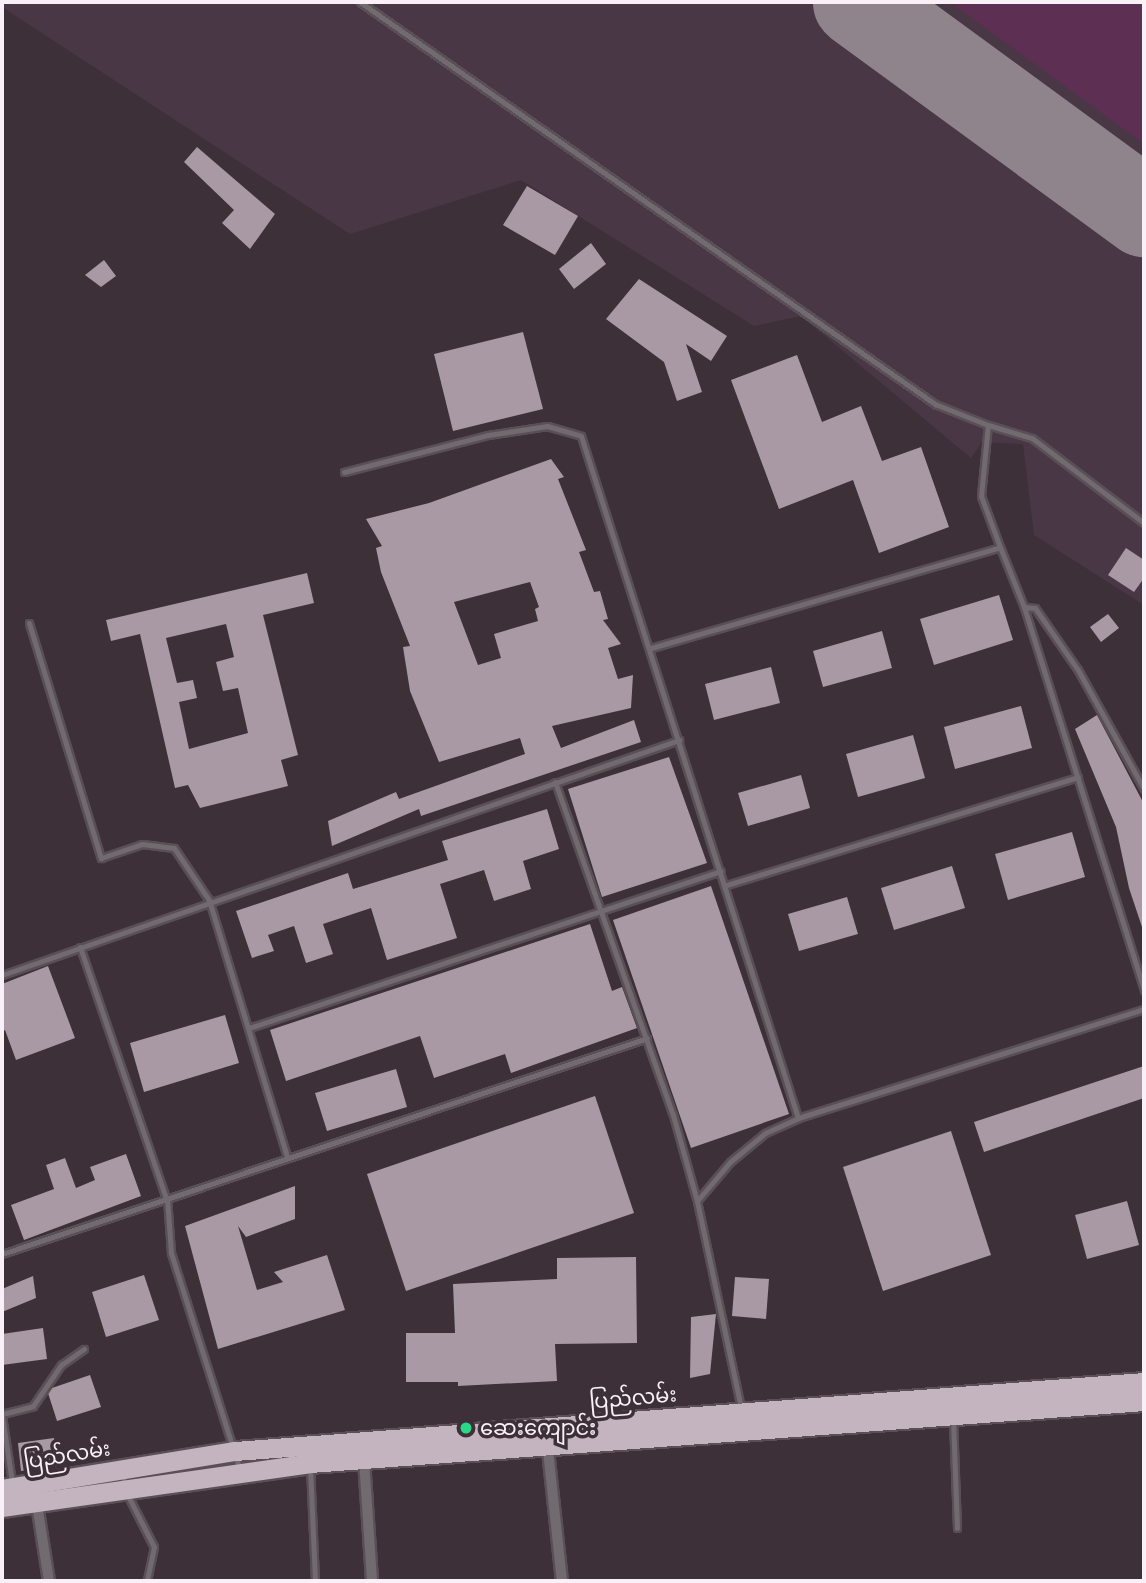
<!DOCTYPE html>
<html>
<head>
<meta charset="utf-8">
<style>
  body { margin:0 }
  #map { position:relative; width:1146px; height:1583px; overflow:hidden; background:#3d3039; font-family:Cabin,"Noto Sans Myanmar",sans-serif }
  div>[style] { position:absolute }
  .built>* { inset:0; background:#4a3745 }
  .green>* { inset:0; background:#5d2f53 }
  .runway>* { height:89px; margin:-44.5px; padding:0 44.5px; transform-origin:44.5px; border-radius:44.5px; background:#8f848c }
  .building>* { inset:0; background:#a899a4 }
  .roads { filter:drop-shadow(2px 0 #5b4f57) drop-shadow(-2px 0 #5b4f57) drop-shadow(0 2px #5b4f57) drop-shadow(0 -2px #5b4f57) }
  .lane>* { height:5px; margin:-2.5px; padding:0 2.5px; transform-origin:2.5px; border-radius:2.5px; background:#716a6f }
  .street>* { height:10px; margin:-5px; padding:0 5px; transform-origin:5px; border-radius:5px; background:#716a6f }
  .highway>* { height:19px; margin:-9.5px; padding:0 9.5px; transform-origin:9.5px; border-radius:9.5px; background:#c4b4c0 }
  .dots>* { width:19px; height:19px; translate:-50% -50%; box-sizing:border-box; border:4px solid #3d3039; border-radius:50% }
  span { translate:-50% -50%; white-space:nowrap; text-align:center; line-height:1.15; -webkit-text-stroke:7px #3d3039; paint-order:stroke }
  .street-label { font-size:21px; color:#f9f1f7 }
  .poi-label { font-size:21px; color:#f9f1f7 }
  .left { translate:0 -50%; text-align:left }
  .frame { position:absolute; inset:0; border:4px solid #f9f1f7; pointer-events:none }
</style>
</head>
<body>
<div id="map">
  <div class="built">
    <i style="clip-path:polygon(2px 2px,1144px 2px,1144px 605px,1034px 535px,1023px 444px,982px 442px,971px 458px,801px 316px,754px 326px,521px 180px,350px 234px,2px 7px)"></i>
  </div>
  <div class="green">
    <i style="clip-path:polygon(950px 2px,1144px 2px,1144px 144px)"></i>
  </div>
  <div class="runway">
    <i style="left:857px;top:2px;width:356px;rotate:36.2deg"></i>
  </div>
  <div class="building">
    <i style="clip-path:polygon(197px 147px,275px 214px,250px 249px,222px 223px,234px 210px,184px 162px)"></i>
    <i style="clip-path:polygon(527px 186px,578px 216px,555px 255px,503px 225px)"></i>
    <i style="clip-path:polygon(591px 243px,606px 264px,574px 289px,559px 269px)"></i>
    <i style="clip-path:polygon(104px 260px,116px 276px,101px 287px,85px 275px)"></i>
    <i style="clip-path:polygon(639px 279px,727px 336px,711px 361px,686px 344px,702px 392px,677px 401px,664px 362px,606px 319px)"></i>
    <i style="clip-path:polygon(523px 332px,543px 409px,453px 431px,434px 354px)"></i>
    <i style="clip-path:polygon(797px 355px,822px 422px,861px 406px,882px 461px,921px 447px,949px 527px,879px 553px,853px 480px,779px 509px,731px 380px)"></i>
    <i style="clip-path:polygon(evenodd,551px 459px,564px 477px,558px 479px,586px 550px,579px 552px,594px 592px,600px 591px,608px 619px,603px 620px,621px 644px,608px 648px,618px 679px,633px 675px,631px 708px,552px 726px,561px 748px,634px 720px,641px 742px,421px 816px,419px 809px,332px 846px,328px 821px,396px 792px,399px 799px,525px 754px,520px 738px,439px 762px,410px 691px,403px 647px,410px 646px,381px 572px,376px 548px,382px 546px,366px 519px,429px 503px,551px 459px,530px 582px,539px 607px,535px 609px,538px 621px,494px 634px,501px 658px,478px 665px,454px 602px,530px 582px)"></i>
    <i style="clip-path:polygon(1126px 548px,1144px 560px,1144px 578px,1134px 592px,1108px 575px)"></i>
    <i style="clip-path:polygon(evenodd,307px 573px,314px 603px,263px 615px,298px 755px,281px 760px,288px 786px,200px 808px,188px 785px,175px 788px,140px 634px,111px 641px,106px 620px,307px 573px,226px 624px,234px 657px,216px 662px,223px 691px,238px 688px,248px 733px,189px 749px,179px 702px,197px 698px,193px 680px,177px 683px,166px 638px,226px 624px)"></i>
    <i style="clip-path:polygon(999px 595px,1013px 640px,934px 665px,920px 619px)"></i>
    <i style="clip-path:polygon(1108px 614px,1119px 628px,1101px 642px,1090px 627px)"></i>
    <i style="clip-path:polygon(882px 631px,892px 668px,823px 687px,813px 651px)"></i>
    <i style="clip-path:polygon(771px 667px,780px 703px,714px 720px,705px 684px)"></i>
    <i style="clip-path:polygon(1021px 706px,1032px 748px,955px 769px,944px 727px)"></i>
    <i style="clip-path:polygon(1097px 715px,1144px 804px,1144px 933px,1129px 888px,1116px 827px,1075px 729px)"></i>
    <i style="clip-path:polygon(913px 735px,925px 778px,858px 797px,846px 754px)"></i>
    <i style="clip-path:polygon(669px 757px,707px 863px,602px 897px,568px 789px)"></i>
    <i style="clip-path:polygon(801px 775px,810px 808px,748px 826px,738px 793px)"></i>
    <i style="clip-path:polygon(547px 809px,559px 849px,523px 861px,531px 889px,494px 901px,484px 870px,440px 884px,457px 938px,387px 960px,371px 908px,323px 924px,333px 954px,306px 963px,294px 926px,268px 935px,274px 951px,252px 958px,236px 911px,348px 873px,353px 889px,448px 860px,442px 841px)"></i>
    <i style="clip-path:polygon(1072px 832px,1085px 877px,1008px 900px,995px 854px)"></i>
    <i style="clip-path:polygon(952px 866px,965px 908px,894px 930px,881px 888px)"></i>
    <i style="clip-path:polygon(711px 886px,789px 1114px,691px 1148px,613px 920px)"></i>
    <i style="clip-path:polygon(847px 897px,858px 934px,799px 951px,788px 914px)"></i>
    <i style="clip-path:polygon(590px 924px,612px 991px,622px 987px,637px 1028px,511px 1073px,505px 1054px,434px 1078px,420px 1036px,286px 1081px,270px 1030px)"></i>
    <i style="clip-path:polygon(48px 966px,75px 1038px,16px 1060px,5px 1030px,2px 1032px,2px 984px)"></i>
    <i style="clip-path:polygon(225px 1015px,239px 1063px,144px 1092px,130px 1043px)"></i>
    <i style="clip-path:polygon(1144px 1066px,1144px 1098px,984px 1152px,974px 1122px)"></i>
    <i style="clip-path:polygon(396px 1069px,407px 1107px,327px 1131px,315px 1093px)"></i>
    <i style="clip-path:polygon(595px 1096px,634px 1213px,406px 1291px,367px 1174px)"></i>
    <i style="clip-path:polygon(951px 1131px,991px 1255px,883px 1291px,843px 1167px)"></i>
    <i style="clip-path:polygon(126px 1154px,141px 1196px,24px 1240px,11px 1205px,54px 1189px,46px 1165px,65px 1158px,76px 1188px,95px 1180px,90px 1167px)"></i>
    <i style="clip-path:polygon(295px 1186px,295px 1219px,246px 1237px,238px 1226px,257px 1290px,283px 1282px,274px 1272px,327px 1255px,345px 1310px,218px 1349px,185px 1226px)"></i>
    <i style="clip-path:polygon(1127px 1201px,1139px 1245px,1087px 1259px,1075px 1215px)"></i>
    <i style="clip-path:polygon(636px 1257px,637px 1343px,555px 1344px,557px 1381px,458px 1386px,458px 1382px,406px 1382px,406px 1333px,455px 1333px,453px 1284px,557px 1279px,557px 1258px)"></i>
    <i style="clip-path:polygon(144px 1275px,159px 1320px,106px 1337px,92px 1292px)"></i>
    <i style="clip-path:polygon(33px 1276px,36px 1298px,2px 1312px,2px 1289px)"></i>
    <i style="clip-path:polygon(735px 1277px,769px 1279px,766px 1319px,732px 1316px)"></i>
    <i style="clip-path:polygon(716px 1314px,710px 1374px,690px 1378px,691px 1317px)"></i>
    <i style="clip-path:polygon(43px 1328px,47px 1359px,2px 1365px,2px 1334px)"></i>
    <i style="clip-path:polygon(90px 1375px,101px 1407px,57px 1421px,48px 1393px,52px 1388px)"></i>
    <i style="clip-path:polygon(54px 1438px,58px 1466px,21px 1471px,18px 1443px)"></i>
  </div>
  <div class="roads">
    <div class="lane">
      <i style="left:360px;top:2px;width:702px;rotate:34.96deg"></i>
      <i style="left:935px;top:404px;width:57px;rotate:21.6deg"></i>
      <i style="left:344px;top:472px;width:149px;rotate:-14.4deg"></i>
      <i style="left:488px;top:435px;width:60px;rotate:-8.7deg"></i>
      <i style="left:547px;top:426px;width:35px;rotate:16deg"></i>
      <i style="left:581px;top:436px;width:716px;rotate:72.35deg"></i>
      <i style="left:1000px;top:547px;width:54px;rotate:-110.4deg"></i>
      <i style="left:981px;top:496px;width:71px;rotate:-84.4deg"></i>
      <i style="left:988px;top:425px;width:46px;rotate:16.5deg"></i>
      <i style="left:1032px;top:438px;width:141px;rotate:37.2deg"></i>
      <i style="left:1024px;top:607px;width:11px;rotate:5deg"></i>
      <i style="left:1035px;top:608px;width:75px;rotate:55.3deg"></i>
      <i style="left:1078px;top:670px;width:136px;rotate:61deg"></i>
      <i style="left:29px;top:623px;width:246px;rotate:73deg"></i>
      <i style="left:101px;top:858px;width:43px;rotate:-18.9deg"></i>
      <i style="left:142px;top:844px;width:32px;rotate:7deg"></i>
      <i style="left:174px;top:848px;width:63px;rotate:56.1deg"></i>
      <i style="left:209px;top:900px;width:268px;rotate:73.1deg"></i>
      <i style="left:651px;top:648px;width:363px;rotate:-16.1deg"></i>
      <i style="left:1000px;top:547px;width:65px;rotate:68.2deg"></i>
      <i style="left:1024px;top:607px;width:402px;rotate:72.6deg"></i>
      <i style="left:555px;top:782px;width:353px;rotate:70.5deg"></i>
      <i style="left:673px;top:1115px;width:89px;rotate:74.4deg"></i>
      <i style="left:697px;top:1201px;width:212px;rotate:78deg"></i>
      <i style="left:727px;top:885px;width:367px;rotate:-17.1deg"></i>
      <i style="left:80px;top:947px;width:265px;rotate:71.1deg"></i>
      <i style="left:2px;top:975px;width:717px;rotate:-19.14deg"></i>
      <i style="left:249px;top:1028px;width:497px;rotate:-18.4deg"></i>
      <i style="left:167px;top:1198px;width:55px;rotate:85.8deg"></i>
      <i style="left:171px;top:1253px;width:225px;rotate:72.4deg"></i>
      <i style="left:697px;top:1201px;width:51px;rotate:-49.8deg"></i>
      <i style="left:730px;top:1162px;width:45px;rotate:-39.6deg"></i>
      <i style="left:765px;top:1133px;width:36px;rotate:-24deg"></i>
      <i style="left:798px;top:1118px;width:363px;rotate:-17.5deg"></i>
      <i style="left:2px;top:1254px;width:680px;rotate:-18.51deg"></i>
      <i style="left:2px;top:1414px;width:32px;rotate:-14deg"></i>
      <i style="left:33px;top:1406px;width:50px;rotate:-55.7deg"></i>
      <i style="left:61px;top:1365px;width:28px;rotate:-35deg"></i>
      <i style="left:2px;top:1416px;width:67px;rotate:81.4deg"></i>
      <i style="left:953px;top:1419px;width:109px;rotate:87.9deg"></i>
      <i style="left:310px;top:1466px;width:115px;rotate:87.5deg"></i>
      <i style="left:123px;top:1472px;width:16px;rotate:86deg"></i>
      <i style="left:124px;top:1488px;width:66px;rotate:63deg"></i>
      <i style="left:154px;top:1547px;width:35px;rotate:102deg"></i>
    </div>
    <div class="street">
      <i style="left:547px;top:1441px;width:141px;rotate:83.9deg"></i>
      <i style="left:364px;top:1460px;width:121px;rotate:86.2deg"></i>
      <i style="left:36px;top:1498px;width:84px;rotate:81.1deg"></i>
    </div>
    <div class="highway">
      <i style="left:2px;top:1489px;width:236px;rotate:-9.3deg"></i>
      <i style="left:235px;top:1451px;width:912px;rotate:-4.34deg"></i>
      <i style="left:2px;top:1507px;width:311px;rotate:-8.1deg"></i>
      <i style="left:310px;top:1463px;width:836px;rotate:-4.25deg"></i>
    </div>
  </div>
  <div class="dots">
    <i style="left:466px;top:1428px;background:#2dd884"></i>
  </div>
  <div class="street-label">
    <span style="left:633px;top:1398px;rotate:-5deg">ပြည်လမ်း</span>
    <span style="left:67px;top:1455px;rotate:-9deg">ပြည်လမ်း</span>
  </div>
  <div class="poi-label">
    <span class="left" style="left:480px;top:1428px">ဆေးကျောင်း</span>
  </div>
  <div class="frame"></div>
</div>
</body>
</html>
